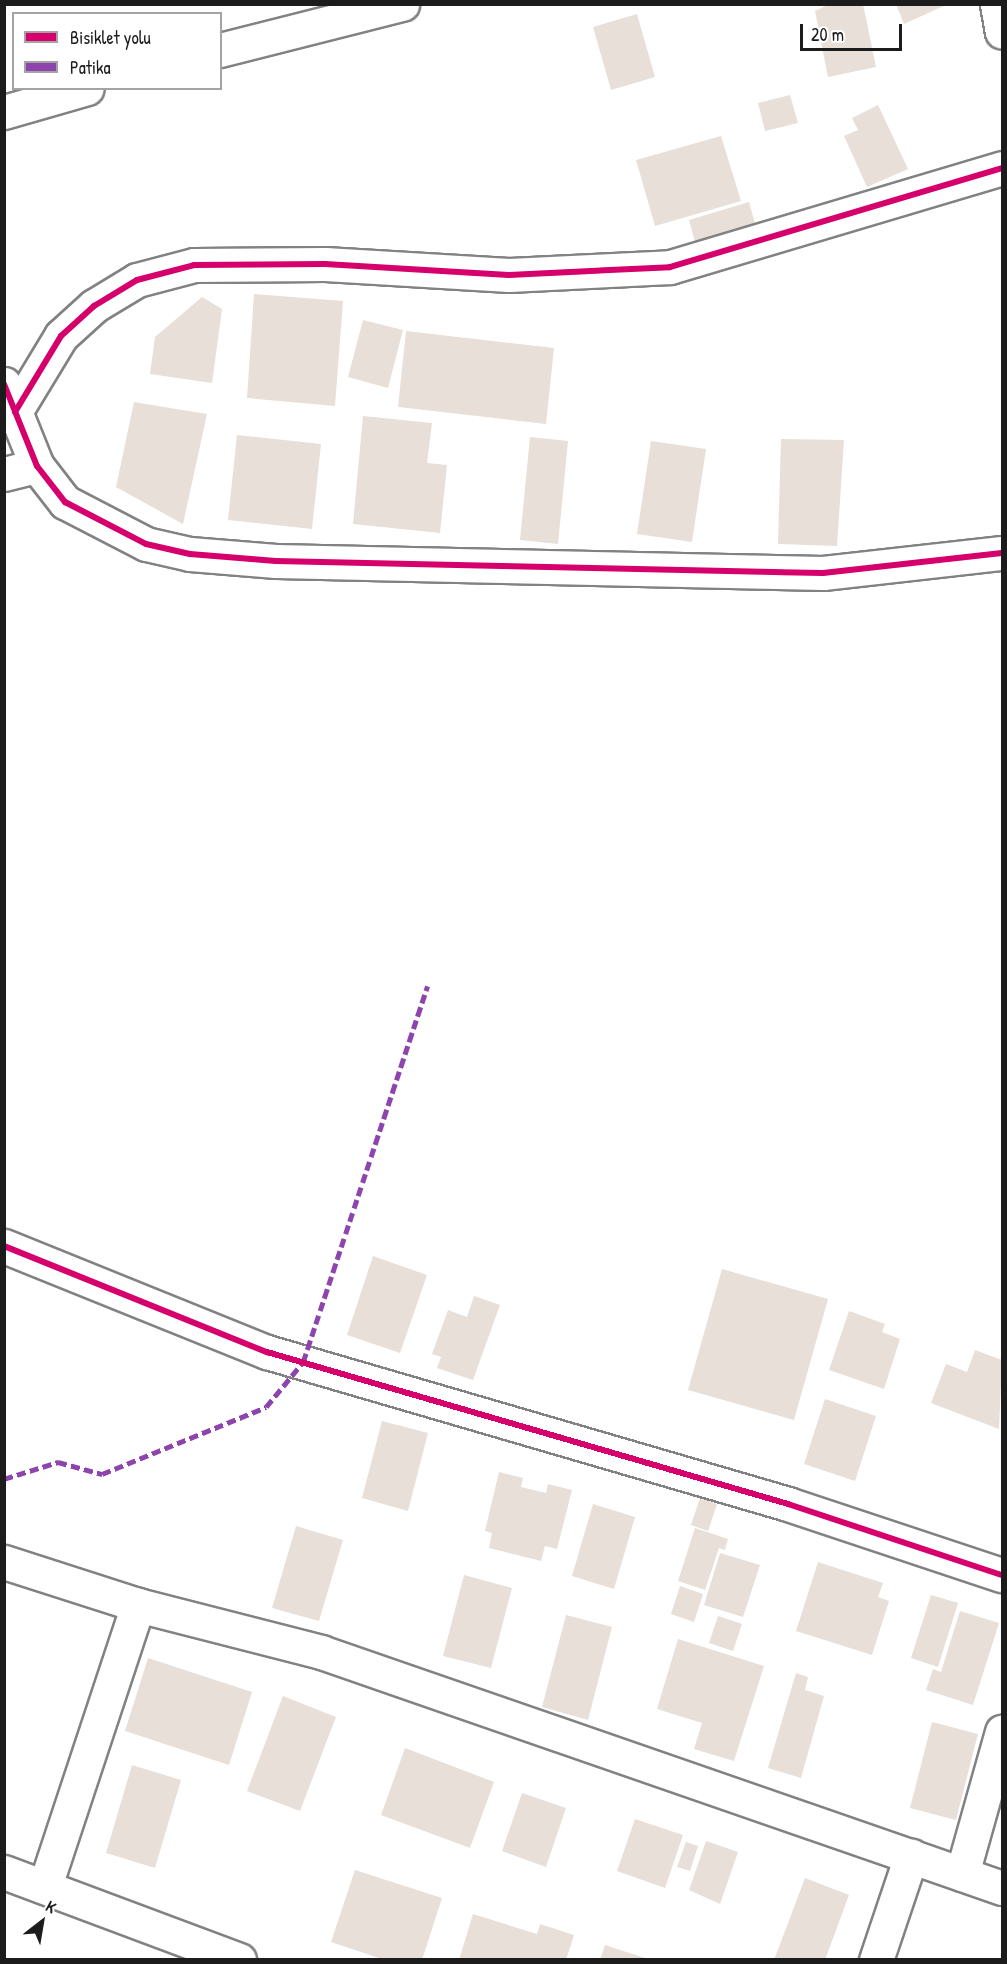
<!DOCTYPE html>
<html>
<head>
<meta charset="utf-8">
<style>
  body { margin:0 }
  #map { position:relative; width:1007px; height:1964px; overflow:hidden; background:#fff; font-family:"Patrick Hand",sans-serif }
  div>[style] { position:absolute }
  .building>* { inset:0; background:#e7dfd8 }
  .roads { filter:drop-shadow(2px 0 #828282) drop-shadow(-2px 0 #828282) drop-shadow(0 2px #828282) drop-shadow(0 -2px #828282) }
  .street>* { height:33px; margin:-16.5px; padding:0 16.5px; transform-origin:16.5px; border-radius:16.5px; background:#fff }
  .secondary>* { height:33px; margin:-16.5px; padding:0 16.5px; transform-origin:16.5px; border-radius:16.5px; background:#fff }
  .quiet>* { height:4.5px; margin-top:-2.25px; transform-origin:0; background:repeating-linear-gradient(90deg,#8e44ad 0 9px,transparent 0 13.5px) }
  .cycleway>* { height:6px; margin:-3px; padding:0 3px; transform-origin:3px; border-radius:3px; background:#d6006c }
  span { translate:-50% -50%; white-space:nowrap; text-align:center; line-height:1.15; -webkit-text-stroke:6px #fff; paint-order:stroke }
  .frame { position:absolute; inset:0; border:6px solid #1c1c1c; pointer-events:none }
  .legend { position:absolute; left:12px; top:12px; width:210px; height:78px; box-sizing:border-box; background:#fff; border:2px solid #a4a4a4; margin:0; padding:8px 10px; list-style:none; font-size:18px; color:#1c1c1c }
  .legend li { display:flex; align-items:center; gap:12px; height:30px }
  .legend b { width:30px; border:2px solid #a4a4a4 }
  .north { position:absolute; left:12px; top:1892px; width:60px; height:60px; -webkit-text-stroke:4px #fff; paint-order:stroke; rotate:31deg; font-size:16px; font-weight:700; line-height:24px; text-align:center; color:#1c1c1c }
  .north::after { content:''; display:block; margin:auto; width:21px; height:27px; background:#1c1c1c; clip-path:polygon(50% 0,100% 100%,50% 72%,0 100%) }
  .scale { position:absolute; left:800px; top:24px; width:102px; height:27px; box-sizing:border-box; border:3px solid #1c1c1c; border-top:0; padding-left:8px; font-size:18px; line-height:21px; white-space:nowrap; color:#1c1c1c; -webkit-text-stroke:4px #fff; paint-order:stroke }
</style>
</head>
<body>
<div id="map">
  <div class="building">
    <i style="clip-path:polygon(830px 4px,863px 4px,876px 67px,828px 77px,815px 11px)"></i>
    <i style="clip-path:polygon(896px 4px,948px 4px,904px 24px)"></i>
    <i style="clip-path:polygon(637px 14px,655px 77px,611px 90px,593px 27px)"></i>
    <i style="clip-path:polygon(790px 95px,798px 123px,765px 131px,758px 103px)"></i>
    <i style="clip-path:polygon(878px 105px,908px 169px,867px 187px,844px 136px,858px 130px,852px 118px)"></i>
    <i style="clip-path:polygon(721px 136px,741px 201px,655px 226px,636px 160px)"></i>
    <i style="clip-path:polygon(749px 202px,757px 231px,697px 249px,689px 220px)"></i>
    <i style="clip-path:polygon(254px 294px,343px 301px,335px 406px,247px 398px)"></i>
    <i style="clip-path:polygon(202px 297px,222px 309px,212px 383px,150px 374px,155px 337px)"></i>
    <i style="clip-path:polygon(363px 320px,403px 330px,388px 388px,348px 377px)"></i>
    <i style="clip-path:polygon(406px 331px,554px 348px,546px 424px,398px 407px)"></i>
    <i style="clip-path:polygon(134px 402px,207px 414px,183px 524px,116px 487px)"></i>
    <i style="clip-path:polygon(363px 416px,432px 423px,427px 463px,447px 465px,440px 533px,353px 524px)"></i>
    <i style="clip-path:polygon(237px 435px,321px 444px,312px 529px,228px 520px)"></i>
    <i style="clip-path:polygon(530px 437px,568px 441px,558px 544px,520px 540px)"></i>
    <i style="clip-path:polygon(781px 439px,844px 440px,837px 546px,778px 544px)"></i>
    <i style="clip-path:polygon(651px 441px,706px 449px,692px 542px,637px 534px)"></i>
    <i style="clip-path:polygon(373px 1256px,427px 1275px,400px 1353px,347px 1335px)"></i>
    <i style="clip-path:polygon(722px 1269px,828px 1299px,794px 1420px,688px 1390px)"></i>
    <i style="clip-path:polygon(474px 1296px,500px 1305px,473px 1380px,437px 1368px,441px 1357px,432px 1354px,448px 1310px,467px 1317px)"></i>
    <i style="clip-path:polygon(849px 1311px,885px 1324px,882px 1332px,900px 1339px,884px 1389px,829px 1370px)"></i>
    <i style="clip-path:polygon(975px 1350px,1002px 1360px,999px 1429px,931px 1403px,946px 1364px,967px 1372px)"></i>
    <i style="clip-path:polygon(825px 1399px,876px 1416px,855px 1481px,804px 1464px)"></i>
    <i style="clip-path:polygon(382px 1421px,428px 1433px,408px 1511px,362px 1498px)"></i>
    <i style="clip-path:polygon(499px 1472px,523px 1478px,521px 1487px,546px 1493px,548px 1484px,572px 1490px,557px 1549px,545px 1546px,541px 1561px,489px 1548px,492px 1533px,485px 1531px)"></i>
    <i style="clip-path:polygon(700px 1498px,717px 1504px,708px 1531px,691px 1525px)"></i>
    <i style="clip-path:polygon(593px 1504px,635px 1517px,614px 1589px,572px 1576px)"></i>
    <i style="clip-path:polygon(296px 1526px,343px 1540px,319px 1621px,272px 1608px)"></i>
    <i style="clip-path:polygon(695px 1528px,728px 1539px,725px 1550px,719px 1548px,705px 1590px,678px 1581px)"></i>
    <i style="clip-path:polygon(720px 1553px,760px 1565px,743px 1617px,704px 1605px)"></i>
    <i style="clip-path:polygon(818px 1562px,883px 1583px,878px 1597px,889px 1601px,872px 1655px,796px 1631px)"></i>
    <i style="clip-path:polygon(464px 1575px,512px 1588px,491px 1668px,443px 1656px)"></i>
    <i style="clip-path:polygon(680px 1586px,703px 1594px,694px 1622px,671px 1614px)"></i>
    <i style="clip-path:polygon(931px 1595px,958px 1603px,938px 1667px,911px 1658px)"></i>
    <i style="clip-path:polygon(960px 1611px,999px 1623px,973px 1705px,926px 1690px,933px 1669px,941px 1672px)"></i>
    <i style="clip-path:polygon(566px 1615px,612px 1627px,588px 1720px,542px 1707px)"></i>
    <i style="clip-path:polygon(718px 1616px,742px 1624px,733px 1651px,709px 1643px)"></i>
    <i style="clip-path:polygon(678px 1639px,764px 1666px,734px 1761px,694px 1749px,702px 1723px,657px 1709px)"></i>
    <i style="clip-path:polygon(148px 1658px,252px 1692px,229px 1765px,125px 1731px)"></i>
    <i style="clip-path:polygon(796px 1673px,808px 1677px,805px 1690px,824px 1696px,801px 1778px,768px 1768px)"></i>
    <i style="clip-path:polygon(283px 1696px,336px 1717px,300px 1811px,247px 1791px)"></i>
    <i style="clip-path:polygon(932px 1722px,978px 1734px,956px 1820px,910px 1808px)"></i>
    <i style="clip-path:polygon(405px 1748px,494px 1782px,470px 1848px,381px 1815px)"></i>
    <i style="clip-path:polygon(132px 1765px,181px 1780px,155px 1868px,106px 1853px)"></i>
    <i style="clip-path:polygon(522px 1793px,566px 1808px,546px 1867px,502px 1851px)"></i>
    <i style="clip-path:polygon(635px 1819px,683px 1835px,665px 1888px,617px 1871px)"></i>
    <i style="clip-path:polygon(706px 1841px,738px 1852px,720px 1904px,689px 1890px)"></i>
    <i style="clip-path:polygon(686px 1842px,698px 1846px,690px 1871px,677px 1867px)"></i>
    <i style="clip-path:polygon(355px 1870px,442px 1898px,422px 1960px,385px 1960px,331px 1942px)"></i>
    <i style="clip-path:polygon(805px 1878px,849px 1895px,825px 1960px,774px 1960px)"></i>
    <i style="clip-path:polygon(473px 1914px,537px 1934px,540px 1924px,574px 1935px,566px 1960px,459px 1960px)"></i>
    <i style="clip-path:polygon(605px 1945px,648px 1959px,648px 1960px,600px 1960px)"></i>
  </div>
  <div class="roads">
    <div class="street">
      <i style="left:997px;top:4px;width:28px;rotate:80deg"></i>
      <i style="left:220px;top:50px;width:188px;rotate:-14.2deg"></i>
      <i style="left:4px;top:112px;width:86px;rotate:-16.1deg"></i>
      <i style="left:4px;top:384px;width:88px;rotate:68.1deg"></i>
      <i style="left:37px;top:466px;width:46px;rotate:52.1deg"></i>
      <i style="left:65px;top:502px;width:91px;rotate:27.4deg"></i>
      <i style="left:146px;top:544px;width:45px;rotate:12.8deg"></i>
      <i style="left:190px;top:554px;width:86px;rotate:4.7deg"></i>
      <i style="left:276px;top:561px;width:547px;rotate:1.26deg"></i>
      <i style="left:823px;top:573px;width:180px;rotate:-6.4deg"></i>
      <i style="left:15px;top:412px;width:89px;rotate:-58.8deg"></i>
      <i style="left:61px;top:336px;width:45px;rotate:-42.3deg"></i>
      <i style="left:94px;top:306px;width:50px;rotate:-31.2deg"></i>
      <i style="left:137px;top:280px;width:59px;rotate:-14.7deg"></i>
      <i style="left:194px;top:265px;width:131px;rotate:-0.4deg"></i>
      <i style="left:325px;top:264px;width:184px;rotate:3.4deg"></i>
      <i style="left:509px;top:275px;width:161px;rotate:-2.8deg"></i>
      <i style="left:670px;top:267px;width:346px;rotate:-16.6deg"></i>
      <i style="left:4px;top:474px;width:34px;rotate:-14deg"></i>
      <i style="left:4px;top:1246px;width:284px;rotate:22deg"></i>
      <i style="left:267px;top:1352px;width:543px;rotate:16.26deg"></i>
      <i style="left:788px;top:1504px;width:225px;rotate:18.4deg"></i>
      <i style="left:4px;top:1562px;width:141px;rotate:17.8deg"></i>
      <i style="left:138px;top:1605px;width:189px;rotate:14.4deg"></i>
      <i style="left:321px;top:1652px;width:721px;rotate:19.11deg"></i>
      <i style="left:962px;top:1874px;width:148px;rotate:-74.3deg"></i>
      <i style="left:45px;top:1886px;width:296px;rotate:-71.7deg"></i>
      <i style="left:876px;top:1960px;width:110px;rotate:-71.4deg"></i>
    </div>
    <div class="secondary">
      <i style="left:4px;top:1872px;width:251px;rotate:20.5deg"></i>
    </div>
  </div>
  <div class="quiet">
    <i style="left:4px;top:1479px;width:57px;rotate:-17.5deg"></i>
    <i style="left:58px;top:1462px;width:46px;rotate:15.3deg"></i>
    <i style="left:102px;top:1474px;width:177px;rotate:-22.2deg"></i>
    <i style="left:266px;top:1407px;width:58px;rotate:-50.6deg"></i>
    <i style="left:303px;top:1362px;width:396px;rotate:-71.7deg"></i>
  </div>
  <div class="cycleway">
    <i style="left:4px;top:384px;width:88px;rotate:68.1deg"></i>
    <i style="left:37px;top:466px;width:46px;rotate:52.1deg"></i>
    <i style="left:65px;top:502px;width:91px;rotate:27.4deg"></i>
    <i style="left:146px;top:544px;width:45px;rotate:12.8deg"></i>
    <i style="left:190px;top:554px;width:86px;rotate:4.7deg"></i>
    <i style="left:276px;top:561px;width:547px;rotate:1.26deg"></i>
    <i style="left:823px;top:573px;width:180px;rotate:-6.4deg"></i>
    <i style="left:15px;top:412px;width:89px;rotate:-58.8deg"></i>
    <i style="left:61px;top:336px;width:45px;rotate:-42.3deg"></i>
    <i style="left:94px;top:306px;width:50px;rotate:-31.2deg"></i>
    <i style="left:137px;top:280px;width:59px;rotate:-14.7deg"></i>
    <i style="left:194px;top:265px;width:131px;rotate:-0.4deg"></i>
    <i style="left:325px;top:264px;width:184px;rotate:3.4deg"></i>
    <i style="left:509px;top:275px;width:161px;rotate:-2.8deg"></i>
    <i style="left:670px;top:267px;width:346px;rotate:-16.6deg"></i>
    <i style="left:4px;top:1246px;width:284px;rotate:22deg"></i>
    <i style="left:267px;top:1352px;width:543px;rotate:16.26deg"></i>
    <i style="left:788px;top:1504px;width:225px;rotate:18.4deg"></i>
  </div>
  <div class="frame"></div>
  <ul class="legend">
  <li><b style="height:8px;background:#d6006c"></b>Bisiklet yolu</li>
  <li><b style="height:8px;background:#8e44ad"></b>Patika</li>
  </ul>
  <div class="north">K</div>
  <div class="scale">20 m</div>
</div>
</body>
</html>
